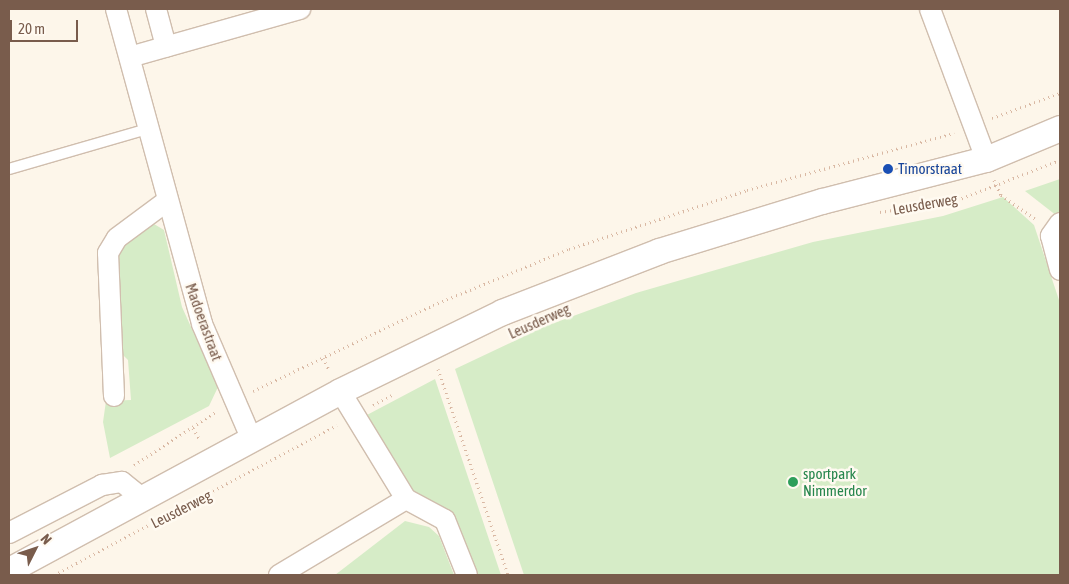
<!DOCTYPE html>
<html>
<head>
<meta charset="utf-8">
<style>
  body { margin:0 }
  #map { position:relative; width:1069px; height:584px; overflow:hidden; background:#fdf6ea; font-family:"Asap Condensed",sans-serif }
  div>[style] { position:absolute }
  .green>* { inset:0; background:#d6ecc7 }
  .path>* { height:3px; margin-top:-1.5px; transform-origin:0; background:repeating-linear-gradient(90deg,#d9b8a3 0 1px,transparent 0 5px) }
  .roads { filter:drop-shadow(1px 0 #d0beae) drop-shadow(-1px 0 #d0beae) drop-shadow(0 1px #d0beae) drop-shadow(0 -1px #d0beae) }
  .service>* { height:10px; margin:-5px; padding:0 5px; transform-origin:5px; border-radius:5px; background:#fff }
  .minor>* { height:20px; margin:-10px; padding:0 10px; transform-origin:10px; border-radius:10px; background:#fff }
  .tertiary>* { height:25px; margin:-12.5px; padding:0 12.5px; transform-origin:12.5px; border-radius:12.5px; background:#fff }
  .dots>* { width:14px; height:14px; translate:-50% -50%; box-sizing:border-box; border:2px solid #fffaf1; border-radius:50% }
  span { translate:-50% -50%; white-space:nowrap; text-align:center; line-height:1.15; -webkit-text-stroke:5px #fffaf1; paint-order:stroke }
  .transit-label { font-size:15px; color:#164399 }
  .left { translate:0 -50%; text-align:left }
  .street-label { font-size:15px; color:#795c4c }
  .leisure-label { font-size:15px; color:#27864d }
  .frame { position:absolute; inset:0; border:10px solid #795c4c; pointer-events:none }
  .north { position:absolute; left:10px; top:524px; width:50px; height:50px; -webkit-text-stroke:4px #fffaf1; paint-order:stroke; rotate:49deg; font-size:14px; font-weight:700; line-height:20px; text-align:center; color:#795c4c }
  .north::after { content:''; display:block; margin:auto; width:18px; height:22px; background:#795c4c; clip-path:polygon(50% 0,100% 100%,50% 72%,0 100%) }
  .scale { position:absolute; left:10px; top:20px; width:68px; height:22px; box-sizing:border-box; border:2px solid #795c4c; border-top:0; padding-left:6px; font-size:15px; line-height:18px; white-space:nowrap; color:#795c4c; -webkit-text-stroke:4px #fffaf1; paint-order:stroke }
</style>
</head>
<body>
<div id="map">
  <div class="green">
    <i style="clip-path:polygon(1060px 179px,1060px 216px,1057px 216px,1025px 191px)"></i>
    <i style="clip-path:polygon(1003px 197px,1034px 225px,1060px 303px,1060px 575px,524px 575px,455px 369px,546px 326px,636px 293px,813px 242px,943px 216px)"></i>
    <i style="clip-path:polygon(154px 224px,164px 230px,182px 307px,218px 387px,209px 406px,110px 458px,103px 422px,106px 401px,131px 400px,128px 360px,118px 350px,118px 251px,132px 236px)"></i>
    <i style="clip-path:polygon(435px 379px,501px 575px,477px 575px,455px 522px,408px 490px,365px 416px)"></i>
    <i style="clip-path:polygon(405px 521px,429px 527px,439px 536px,454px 575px,335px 575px)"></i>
  </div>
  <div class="path">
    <i style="left:992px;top:118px;width:72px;rotate:-20.2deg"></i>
    <i style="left:994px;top:180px;width:17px;rotate:65deg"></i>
    <i style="left:1001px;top:195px;width:44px;rotate:34.8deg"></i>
    <i style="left:880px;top:212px;width:78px;rotate:-8.9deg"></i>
    <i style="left:957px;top:200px;width:110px;rotate:-21.2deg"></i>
    <i style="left:323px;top:358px;width:13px;rotate:63deg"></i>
    <i style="left:438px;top:369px;width:218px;rotate:71.2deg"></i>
    <i style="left:253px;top:391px;width:199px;rotate:-25.5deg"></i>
    <i style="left:433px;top:305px;width:147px;rotate:-22.4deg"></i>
    <i style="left:569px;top:249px;width:188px;rotate:-18.3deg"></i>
    <i style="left:747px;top:190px;width:215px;rotate:-15.4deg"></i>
    <i style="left:373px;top:405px;width:24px;rotate:-28deg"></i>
    <i style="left:193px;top:428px;width:14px;rotate:60deg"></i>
    <i style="left:134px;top:465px;width:99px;rotate:-33deg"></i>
    <i style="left:54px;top:575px;width:320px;rotate:-27.9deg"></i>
  </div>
  <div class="roads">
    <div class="service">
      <i style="left:9px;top:169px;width:148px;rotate:-16.1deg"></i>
    </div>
    <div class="minor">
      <i style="left:116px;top:9px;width:327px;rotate:74.7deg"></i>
      <i style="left:202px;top:324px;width:124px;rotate:66.7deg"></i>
      <i style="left:156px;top:9px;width:39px;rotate:75deg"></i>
      <i style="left:930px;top:9px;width:160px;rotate:69.5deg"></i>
      <i style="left:130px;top:57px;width:177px;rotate:-15.8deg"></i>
      <i style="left:1060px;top:223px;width:16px;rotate:125deg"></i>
      <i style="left:1051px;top:236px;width:35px;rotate:75deg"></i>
      <i style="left:340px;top:391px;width:127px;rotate:58.6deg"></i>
      <i style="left:406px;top:499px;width:44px;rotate:28.3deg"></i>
      <i style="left:445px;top:520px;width:59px;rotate:68.2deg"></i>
      <i style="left:114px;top:396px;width:143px;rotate:-92.4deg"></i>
      <i style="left:108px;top:253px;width:17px;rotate:-59deg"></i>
      <i style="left:117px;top:238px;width:62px;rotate:-36.5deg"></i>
      <i style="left:9px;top:533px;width:105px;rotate:-27.3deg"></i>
      <i style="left:102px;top:485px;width:20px;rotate:-9deg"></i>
      <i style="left:122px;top:482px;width:28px;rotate:39deg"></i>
      <i style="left:279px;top:575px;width:148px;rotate:-30.9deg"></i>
    </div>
    <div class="tertiary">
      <i style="left:9px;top:570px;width:376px;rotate:-28.4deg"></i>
      <i style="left:340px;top:391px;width:180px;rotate:-26deg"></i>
      <i style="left:502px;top:312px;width:168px;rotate:-21.2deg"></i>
      <i style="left:659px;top:251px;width:170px;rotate:-17.1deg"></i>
      <i style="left:822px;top:201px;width:169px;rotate:-14.4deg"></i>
      <i style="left:986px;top:159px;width:80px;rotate:-22.7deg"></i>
    </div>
  </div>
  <div class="dots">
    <i style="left:888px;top:169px;background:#1a4fb4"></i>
    <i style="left:793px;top:482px;background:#2e9e5b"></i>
  </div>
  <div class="transit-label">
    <span class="left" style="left:898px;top:169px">Timorstraat</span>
  </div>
  <div class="street-label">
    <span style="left:925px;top:204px;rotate:-10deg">Leusderweg</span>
    <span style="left:539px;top:321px;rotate:-24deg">Leusderweg</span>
    <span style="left:204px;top:322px;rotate:70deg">Madoerastraat</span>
    <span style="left:181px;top:509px;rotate:-27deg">Leusderweg</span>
  </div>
  <div class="leisure-label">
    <span class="left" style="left:803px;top:482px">sportpark<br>Nimmerdor</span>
  </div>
  <div class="frame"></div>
  <div class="north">N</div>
  <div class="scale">20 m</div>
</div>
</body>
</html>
